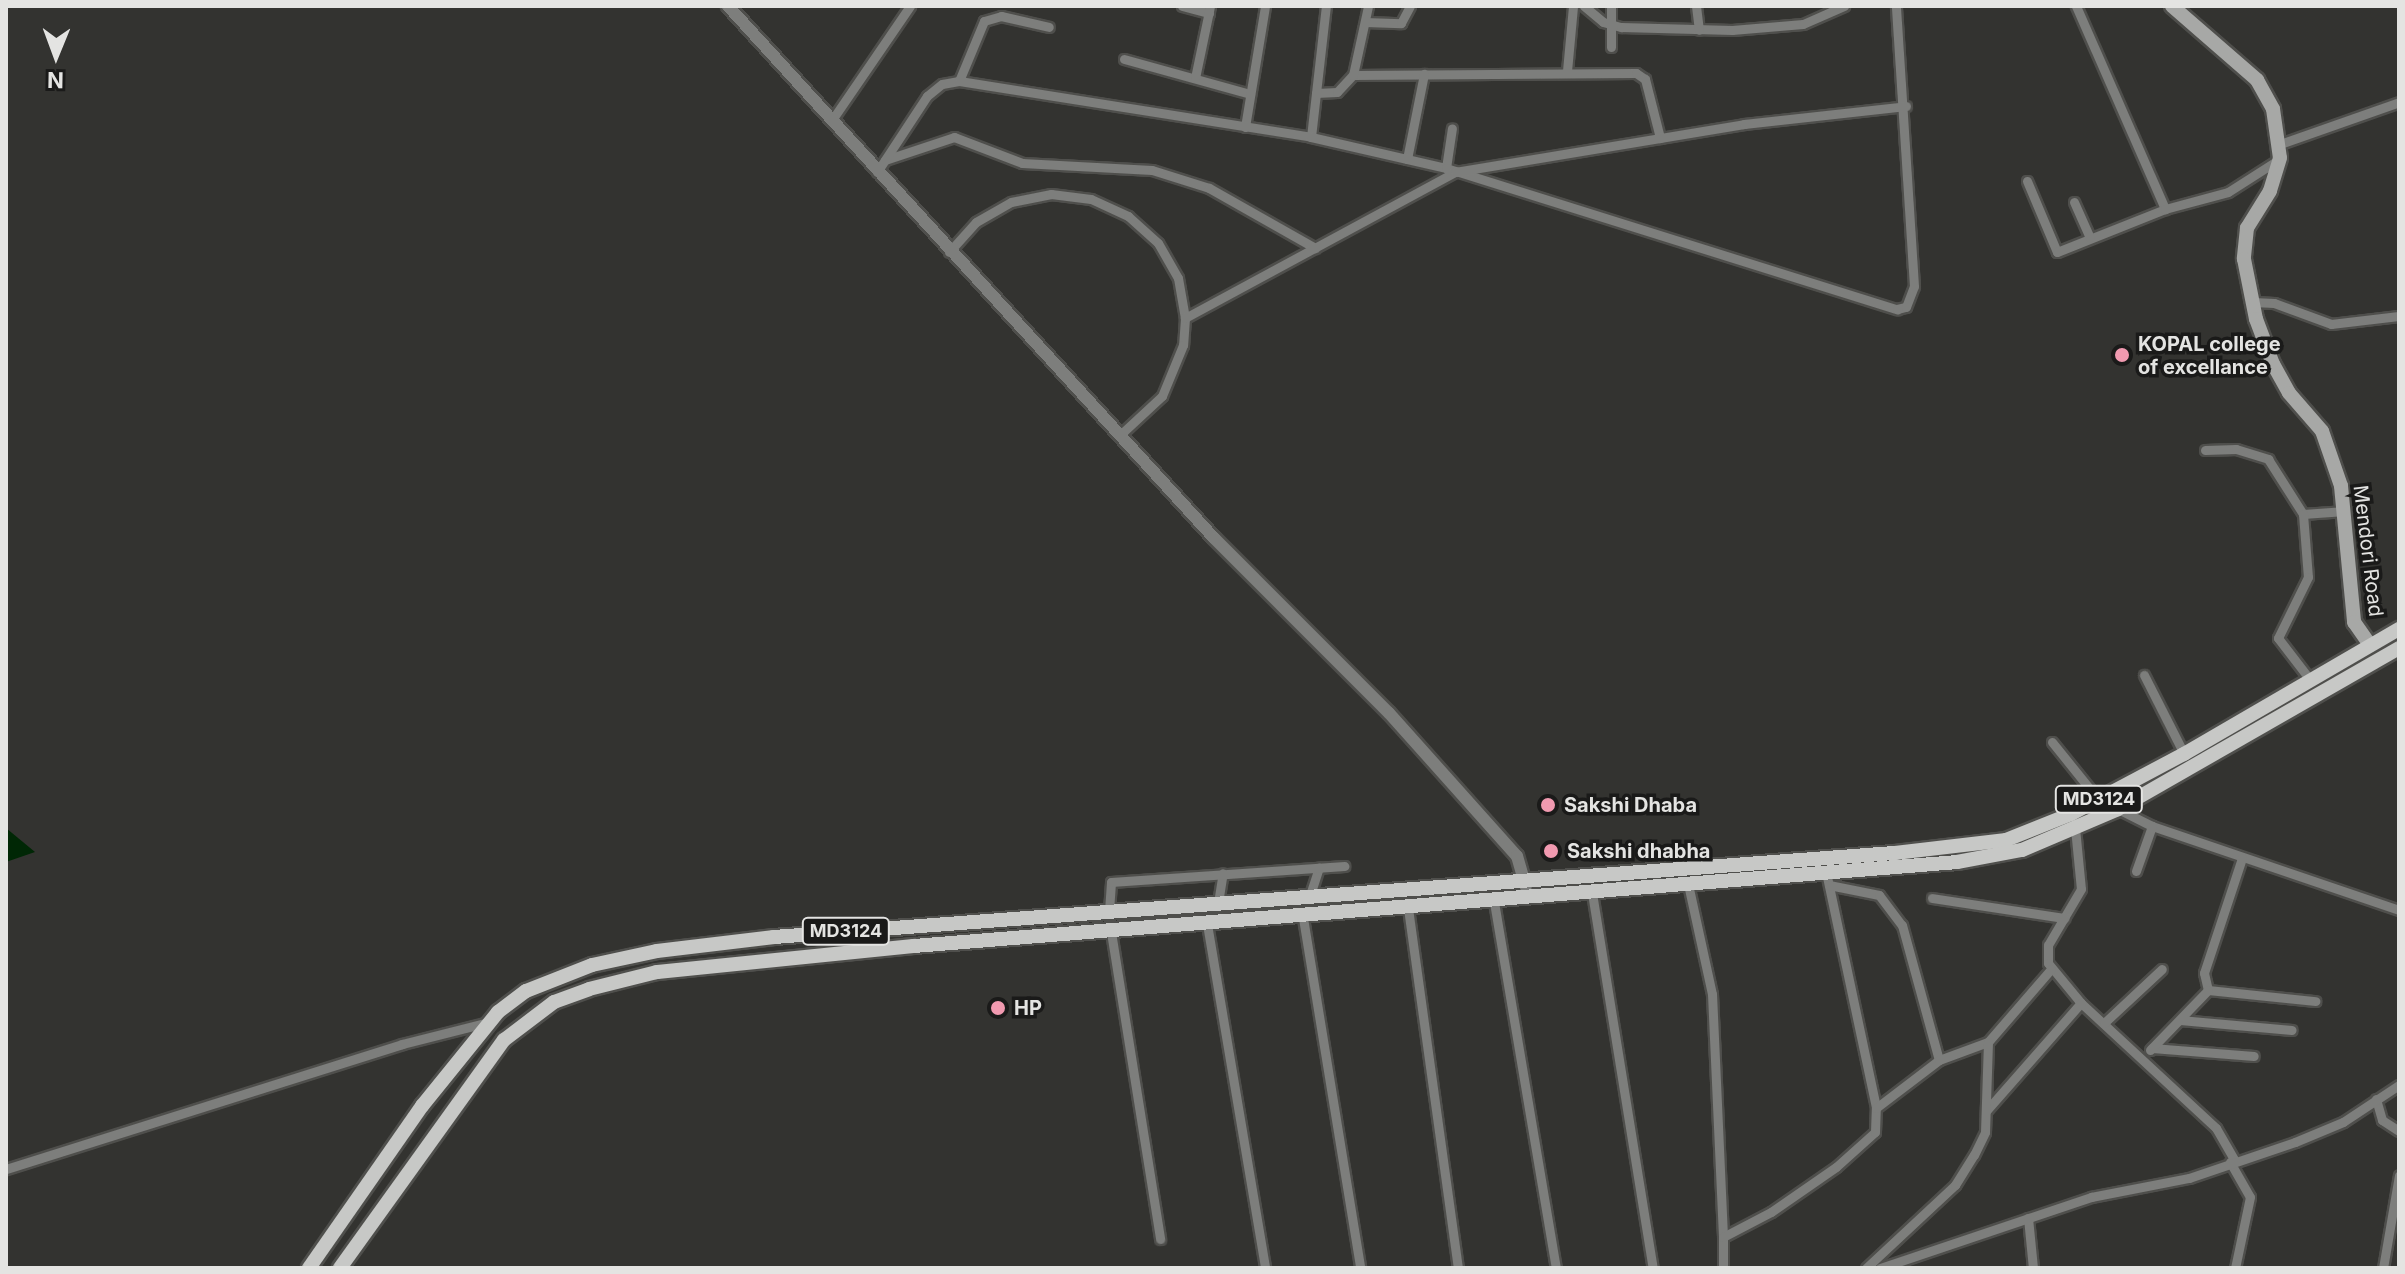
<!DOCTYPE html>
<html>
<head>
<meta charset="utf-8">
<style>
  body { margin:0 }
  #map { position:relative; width:2405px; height:1274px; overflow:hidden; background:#333330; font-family:Inter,sans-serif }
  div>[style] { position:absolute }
  .water>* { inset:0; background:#002705 }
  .roads { filter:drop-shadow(2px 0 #4f4f4c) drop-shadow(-2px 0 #4f4f4c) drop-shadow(0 2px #4f4f4c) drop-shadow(0 -2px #4f4f4c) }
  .minor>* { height:9px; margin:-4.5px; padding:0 4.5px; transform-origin:4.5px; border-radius:4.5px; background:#7d7e7c }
  .tertiary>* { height:12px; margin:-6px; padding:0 6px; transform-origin:6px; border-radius:6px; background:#7d7e7c }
  .secondary>* { height:14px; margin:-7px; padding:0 7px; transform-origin:7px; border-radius:7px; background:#a7a8a6 }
  .primary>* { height:14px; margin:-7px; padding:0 7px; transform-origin:7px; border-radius:7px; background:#c7c8c6 }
  .dots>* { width:22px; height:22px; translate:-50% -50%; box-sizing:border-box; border:4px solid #1a1a19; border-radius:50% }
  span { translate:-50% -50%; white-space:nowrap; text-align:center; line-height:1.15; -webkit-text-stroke:7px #1a1a19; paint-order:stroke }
  .shield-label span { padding:2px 6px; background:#1a1a19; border:2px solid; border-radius:6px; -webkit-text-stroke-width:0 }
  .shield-label { font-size:18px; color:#e4e4e2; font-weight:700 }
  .poi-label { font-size:20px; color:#e4e4e2; font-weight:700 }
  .left { translate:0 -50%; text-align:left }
  .street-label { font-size:20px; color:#e4e4e2 }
  .frame { position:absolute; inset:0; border:8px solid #e4e4e2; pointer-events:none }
  .north { position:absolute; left:16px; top:16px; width:80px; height:80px; -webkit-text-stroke:6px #1a1a19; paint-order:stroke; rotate:181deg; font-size:22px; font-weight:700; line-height:32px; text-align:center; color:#e4e4e2 }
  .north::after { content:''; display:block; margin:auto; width:28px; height:36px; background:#e4e4e2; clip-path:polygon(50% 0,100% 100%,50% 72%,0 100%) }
</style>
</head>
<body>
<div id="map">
  <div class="water">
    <i style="clip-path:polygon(6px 828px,35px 852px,6px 862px)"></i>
  </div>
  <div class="roads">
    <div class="minor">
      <i style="left:1182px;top:6px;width:28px;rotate:15deg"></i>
      <i style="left:1584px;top:6px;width:25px;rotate:40deg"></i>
      <i style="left:1603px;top:22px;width:19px;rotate:16deg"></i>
      <i style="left:1621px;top:27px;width:111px;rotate:1.5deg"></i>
      <i style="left:1732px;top:30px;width:71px;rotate:-4.8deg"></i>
      <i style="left:1803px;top:24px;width:45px;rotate:-23.7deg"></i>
      <i style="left:1611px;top:6px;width:41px;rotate:90deg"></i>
      <i style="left:1696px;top:6px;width:24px;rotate:83deg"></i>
      <i style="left:2076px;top:6px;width:222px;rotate:66.3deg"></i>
      <i style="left:1365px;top:22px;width:36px;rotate:2deg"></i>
      <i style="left:1401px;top:23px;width:19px;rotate:-62deg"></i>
      <i style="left:1124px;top:59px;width:131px;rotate:15.5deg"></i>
      <i style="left:1567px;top:71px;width:65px;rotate:-84.7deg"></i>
      <i style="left:1353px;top:75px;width:283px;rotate:-0.4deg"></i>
      <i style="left:1636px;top:73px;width:11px;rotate:34deg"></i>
      <i style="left:1645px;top:79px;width:61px;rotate:75.7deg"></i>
      <i style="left:1195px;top:78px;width:74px;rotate:-78.2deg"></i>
      <i style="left:959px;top:81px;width:65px;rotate:-67.4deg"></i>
      <i style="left:984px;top:21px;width:18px;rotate:-16deg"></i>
      <i style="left:1001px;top:16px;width:49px;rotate:12.9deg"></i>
      <i style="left:1316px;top:93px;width:21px;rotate:-3deg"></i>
      <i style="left:1337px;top:92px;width:23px;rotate:-47deg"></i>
      <i style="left:1353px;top:75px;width:71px;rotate:-77.7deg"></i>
      <i style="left:834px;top:117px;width:135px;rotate:-55.6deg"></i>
      <i style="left:1245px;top:127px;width:123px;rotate:-80.6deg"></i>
      <i style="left:1311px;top:137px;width:132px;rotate:-83.5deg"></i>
      <i style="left:2280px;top:144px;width:126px;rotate:-19.4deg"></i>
      <i style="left:1407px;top:159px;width:87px;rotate:-78.7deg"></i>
      <i style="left:885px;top:160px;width:73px;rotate:-18.4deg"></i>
      <i style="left:954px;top:137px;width:73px;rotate:20.9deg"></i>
      <i style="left:1022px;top:163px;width:130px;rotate:3.1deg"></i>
      <i style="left:1152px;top:170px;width:60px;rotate:17.5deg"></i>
      <i style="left:1209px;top:188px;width:122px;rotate:29.5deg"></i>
      <i style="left:1446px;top:168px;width:40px;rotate:-81.5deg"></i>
      <i style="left:877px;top:172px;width:91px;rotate:-56.7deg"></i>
      <i style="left:927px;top:96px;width:19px;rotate:-39deg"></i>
      <i style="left:942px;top:84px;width:17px;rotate:-10deg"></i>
      <i style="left:959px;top:81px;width:356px;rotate:9deg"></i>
      <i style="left:1311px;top:137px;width:139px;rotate:12.9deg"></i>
      <i style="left:1446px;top:168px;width:473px;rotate:17.4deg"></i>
      <i style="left:1897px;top:309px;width:9px;rotate:-13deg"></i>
      <i style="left:1906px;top:307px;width:22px;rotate:-69deg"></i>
      <i style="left:1914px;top:286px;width:281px;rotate:-93.7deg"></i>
      <i style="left:2027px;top:181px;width:77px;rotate:67.1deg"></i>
      <i style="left:2057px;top:252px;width:116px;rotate:-21.7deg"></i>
      <i style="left:2165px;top:209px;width:65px;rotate:-15.1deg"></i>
      <i style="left:2228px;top:192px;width:59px;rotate:-32.6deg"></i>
      <i style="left:2074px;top:202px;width:39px;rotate:66deg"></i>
      <i style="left:949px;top:252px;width:40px;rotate:-48deg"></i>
      <i style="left:976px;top:222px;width:40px;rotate:-29.7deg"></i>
      <i style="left:1011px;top:202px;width:41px;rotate:-11.3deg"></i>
      <i style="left:1051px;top:194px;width:40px;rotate:7.1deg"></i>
      <i style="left:1091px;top:199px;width:41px;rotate:24.7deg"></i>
      <i style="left:1128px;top:216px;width:40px;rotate:42deg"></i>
      <i style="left:1158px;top:243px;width:40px;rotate:60.3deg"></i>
      <i style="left:1178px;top:278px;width:41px;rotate:80.1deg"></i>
      <i style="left:1185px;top:318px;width:27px;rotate:94deg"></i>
      <i style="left:1183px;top:345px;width:55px;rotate:112.4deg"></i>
      <i style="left:1162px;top:396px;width:54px;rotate:137.2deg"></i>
      <i style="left:2253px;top:302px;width:21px;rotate:3deg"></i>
      <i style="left:2274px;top:303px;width:61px;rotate:20.2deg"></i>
      <i style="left:2331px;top:324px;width:68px;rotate:-6.7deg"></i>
      <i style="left:1185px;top:318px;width:307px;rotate:-28.4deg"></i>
      <i style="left:1455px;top:172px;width:293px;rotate:-9.4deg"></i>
      <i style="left:1744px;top:124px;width:163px;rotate:-6.3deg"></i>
      <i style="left:2205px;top:450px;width:31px;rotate:-2deg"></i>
      <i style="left:2236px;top:449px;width:34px;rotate:17deg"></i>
      <i style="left:2268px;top:459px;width:65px;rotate:57.5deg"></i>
      <i style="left:2303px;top:514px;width:42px;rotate:-4.1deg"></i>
      <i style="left:2303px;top:514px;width:63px;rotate:85.5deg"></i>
      <i style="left:2308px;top:577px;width:68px;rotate:116.2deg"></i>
      <i style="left:2278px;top:638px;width:54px;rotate:52.5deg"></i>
      <i style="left:2144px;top:675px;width:89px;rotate:63.1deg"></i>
      <i style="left:2052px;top:742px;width:73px;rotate:51.1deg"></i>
      <i style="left:2098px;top:799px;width:60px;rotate:26.6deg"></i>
      <i style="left:2152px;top:826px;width:261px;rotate:18.8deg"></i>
      <i style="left:2075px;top:828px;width:61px;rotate:84.4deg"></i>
      <i style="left:2081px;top:889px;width:65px;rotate:120.5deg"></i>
      <i style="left:2048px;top:945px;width:18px;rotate:90deg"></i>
      <i style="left:2048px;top:963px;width:52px;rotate:50.5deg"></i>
      <i style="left:2081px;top:1003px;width:184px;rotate:42.8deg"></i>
      <i style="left:2216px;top:1128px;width:38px;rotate:60deg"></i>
      <i style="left:2242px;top:858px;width:121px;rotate:108.3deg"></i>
      <i style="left:2204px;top:973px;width:17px;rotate:77deg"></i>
      <i style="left:2208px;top:990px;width:108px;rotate:5.9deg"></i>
      <i style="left:2136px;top:871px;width:48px;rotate:-70.4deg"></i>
      <i style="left:1826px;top:872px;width:241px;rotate:78deg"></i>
      <i style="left:1688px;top:884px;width:113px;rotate:77.7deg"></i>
      <i style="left:1712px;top:994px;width:243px;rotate:87.4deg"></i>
      <i style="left:1829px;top:885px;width:51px;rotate:11.3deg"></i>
      <i style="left:1879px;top:895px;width:38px;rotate:53deg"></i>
      <i style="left:1902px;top:925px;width:140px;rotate:74.7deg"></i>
      <i style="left:1592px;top:893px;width:380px;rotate:80.8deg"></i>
      <i style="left:1310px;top:895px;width:29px;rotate:-72deg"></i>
      <i style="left:1932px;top:898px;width:134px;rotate:8.6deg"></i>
      <i style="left:1494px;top:902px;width:371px;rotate:80.4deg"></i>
      <i style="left:1218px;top:903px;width:30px;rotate:-81deg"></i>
      <i style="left:1408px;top:908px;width:363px;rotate:82.1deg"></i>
      <i style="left:1109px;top:911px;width:29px;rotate:-86deg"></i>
      <i style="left:1111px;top:882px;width:234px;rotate:-3.9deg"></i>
      <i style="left:1303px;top:918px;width:354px;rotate:80.7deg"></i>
      <i style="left:1207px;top:924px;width:349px;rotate:80.4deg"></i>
      <i style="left:1111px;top:932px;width:311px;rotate:80.9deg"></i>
      <i style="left:2180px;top:1020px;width:112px;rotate:5.1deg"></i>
      <i style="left:2104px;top:1023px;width:79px;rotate:-43deg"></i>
      <i style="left:2152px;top:1048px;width:102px;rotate:4.5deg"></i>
      <i style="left:2150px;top:1050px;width:83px;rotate:-46deg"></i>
      <i style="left:2376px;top:1099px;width:22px;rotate:74deg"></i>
      <i style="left:2382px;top:1120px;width:20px;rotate:33deg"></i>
      <i style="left:1986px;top:1111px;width:144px;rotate:-48.7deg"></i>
      <i style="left:2230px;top:1162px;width:40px;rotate:60.3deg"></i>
      <i style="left:2250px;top:1197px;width:73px;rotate:101.9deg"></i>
      <i style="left:6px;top:1169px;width:415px;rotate:-17.5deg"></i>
      <i style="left:402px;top:1044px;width:90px;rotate:-14.2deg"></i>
      <i style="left:2028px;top:1218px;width:50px;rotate:84.3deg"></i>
      <i style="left:1723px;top:1268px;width:31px;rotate:-90deg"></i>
      <i style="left:1723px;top:1237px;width:54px;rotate:-27.5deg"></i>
      <i style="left:1771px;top:1212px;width:79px;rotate:-34.7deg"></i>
      <i style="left:1836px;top:1167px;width:52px;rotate:-41.9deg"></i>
      <i style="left:1875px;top:1132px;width:24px;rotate:-88deg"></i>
      <i style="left:1876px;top:1108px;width:79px;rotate:-37.3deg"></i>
      <i style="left:1939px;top:1060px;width:52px;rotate:-20.2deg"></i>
      <i style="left:1988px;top:1042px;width:96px;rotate:-49.2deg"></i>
      <i style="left:1866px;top:1268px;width:122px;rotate:-43deg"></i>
      <i style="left:1955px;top:1185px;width:36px;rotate:-58deg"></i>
      <i style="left:1974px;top:1155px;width:25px;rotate:-64deg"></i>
      <i style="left:1985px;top:1132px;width:90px;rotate:-88.1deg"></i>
      <i style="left:1880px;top:1268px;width:223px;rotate:-18.6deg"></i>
      <i style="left:2091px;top:1197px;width:100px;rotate:-11deg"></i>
      <i style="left:2189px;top:1178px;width:112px;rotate:-18.8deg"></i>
      <i style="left:2295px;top:1142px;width:52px;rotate:-22.6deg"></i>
      <i style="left:2343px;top:1122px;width:67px;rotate:-33.5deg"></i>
      <i style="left:2383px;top:1268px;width:94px;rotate:-80.2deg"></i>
    </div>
    <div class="tertiary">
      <i style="left:728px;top:6px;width:721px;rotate:47.59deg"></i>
      <i style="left:1214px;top:538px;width:247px;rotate:45deg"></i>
      <i style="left:1389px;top:713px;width:192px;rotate:48.2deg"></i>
      <i style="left:1517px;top:856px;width:32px;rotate:74deg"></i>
    </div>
    <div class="secondary">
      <i style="left:2172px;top:6px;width:113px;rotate:41deg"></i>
      <i style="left:2257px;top:80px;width:33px;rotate:61deg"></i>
      <i style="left:2273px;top:109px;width:49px;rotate:81.9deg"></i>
      <i style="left:2280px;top:158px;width:34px;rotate:107deg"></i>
      <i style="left:2270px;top:191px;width:44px;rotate:121.9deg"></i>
      <i style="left:2247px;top:228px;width:31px;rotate:96deg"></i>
      <i style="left:2244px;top:259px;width:61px;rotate:78.7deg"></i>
      <i style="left:2256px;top:319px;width:48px;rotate:69.3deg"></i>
      <i style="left:2273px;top:364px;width:33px;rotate:61deg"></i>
      <i style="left:2289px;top:393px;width:50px;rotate:49deg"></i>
      <i style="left:2322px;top:431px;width:58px;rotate:70.9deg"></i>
      <i style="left:2341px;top:486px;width:137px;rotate:84.5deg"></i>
      <i style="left:2354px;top:622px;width:28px;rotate:55deg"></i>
    </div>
    <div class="primary">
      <i style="left:309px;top:1268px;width:198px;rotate:-55.1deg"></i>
      <i style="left:422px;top:1106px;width:121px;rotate:-51deg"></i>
      <i style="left:498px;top:1012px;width:35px;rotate:-37deg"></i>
      <i style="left:526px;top:991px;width:71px;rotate:-21.5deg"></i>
      <i style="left:592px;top:965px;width:66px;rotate:-12.2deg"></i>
      <i style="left:657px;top:951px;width:118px;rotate:-6.8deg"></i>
      <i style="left:774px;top:937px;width:1124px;rotate:-4.29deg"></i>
      <i style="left:1895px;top:853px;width:112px;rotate:-6.7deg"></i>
      <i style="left:2006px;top:840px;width:70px;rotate:-21.8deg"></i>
      <i style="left:2071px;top:814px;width:128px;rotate:-28deg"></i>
      <i style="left:2184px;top:754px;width:249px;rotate:-30.2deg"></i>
      <i style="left:340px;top:1268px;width:281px;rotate:-54.3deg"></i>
      <i style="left:504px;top:1040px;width:63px;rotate:-37.2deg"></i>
      <i style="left:554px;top:1002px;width:37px;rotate:-20deg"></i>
      <i style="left:589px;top:989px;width:70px;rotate:-14deg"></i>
      <i style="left:657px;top:972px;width:258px;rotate:-5.8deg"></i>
      <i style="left:914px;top:946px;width:1046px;rotate:-4.6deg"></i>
      <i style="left:1957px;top:862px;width:66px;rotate:-10.5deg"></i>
      <i style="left:2022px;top:850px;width:104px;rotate:-23.1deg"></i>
      <i style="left:2118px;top:809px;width:324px;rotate:-29.8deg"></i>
    </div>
  </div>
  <div class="dots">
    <i style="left:2122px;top:355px;background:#f19ab0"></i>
    <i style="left:1548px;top:805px;background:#f19ab0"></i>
    <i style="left:1551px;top:851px;background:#f19ab0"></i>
    <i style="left:998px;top:1008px;background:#f19ab0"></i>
  </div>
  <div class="shield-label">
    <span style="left:2099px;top:799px">MD3124</span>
    <span style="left:846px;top:931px">MD3124</span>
  </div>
  <div class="poi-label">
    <span class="left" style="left:2138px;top:356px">KOPAL college<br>of excellance</span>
    <span class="left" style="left:1564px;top:805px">Sakshi Dhaba</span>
    <span class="left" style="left:1567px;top:851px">Sakshi dhabha</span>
    <span class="left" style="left:1014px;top:1008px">HP</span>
  </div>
  <div class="street-label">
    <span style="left:2368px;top:551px;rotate:83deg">Mendori Road</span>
  </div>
  <div class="frame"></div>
  <div class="north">N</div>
</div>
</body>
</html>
